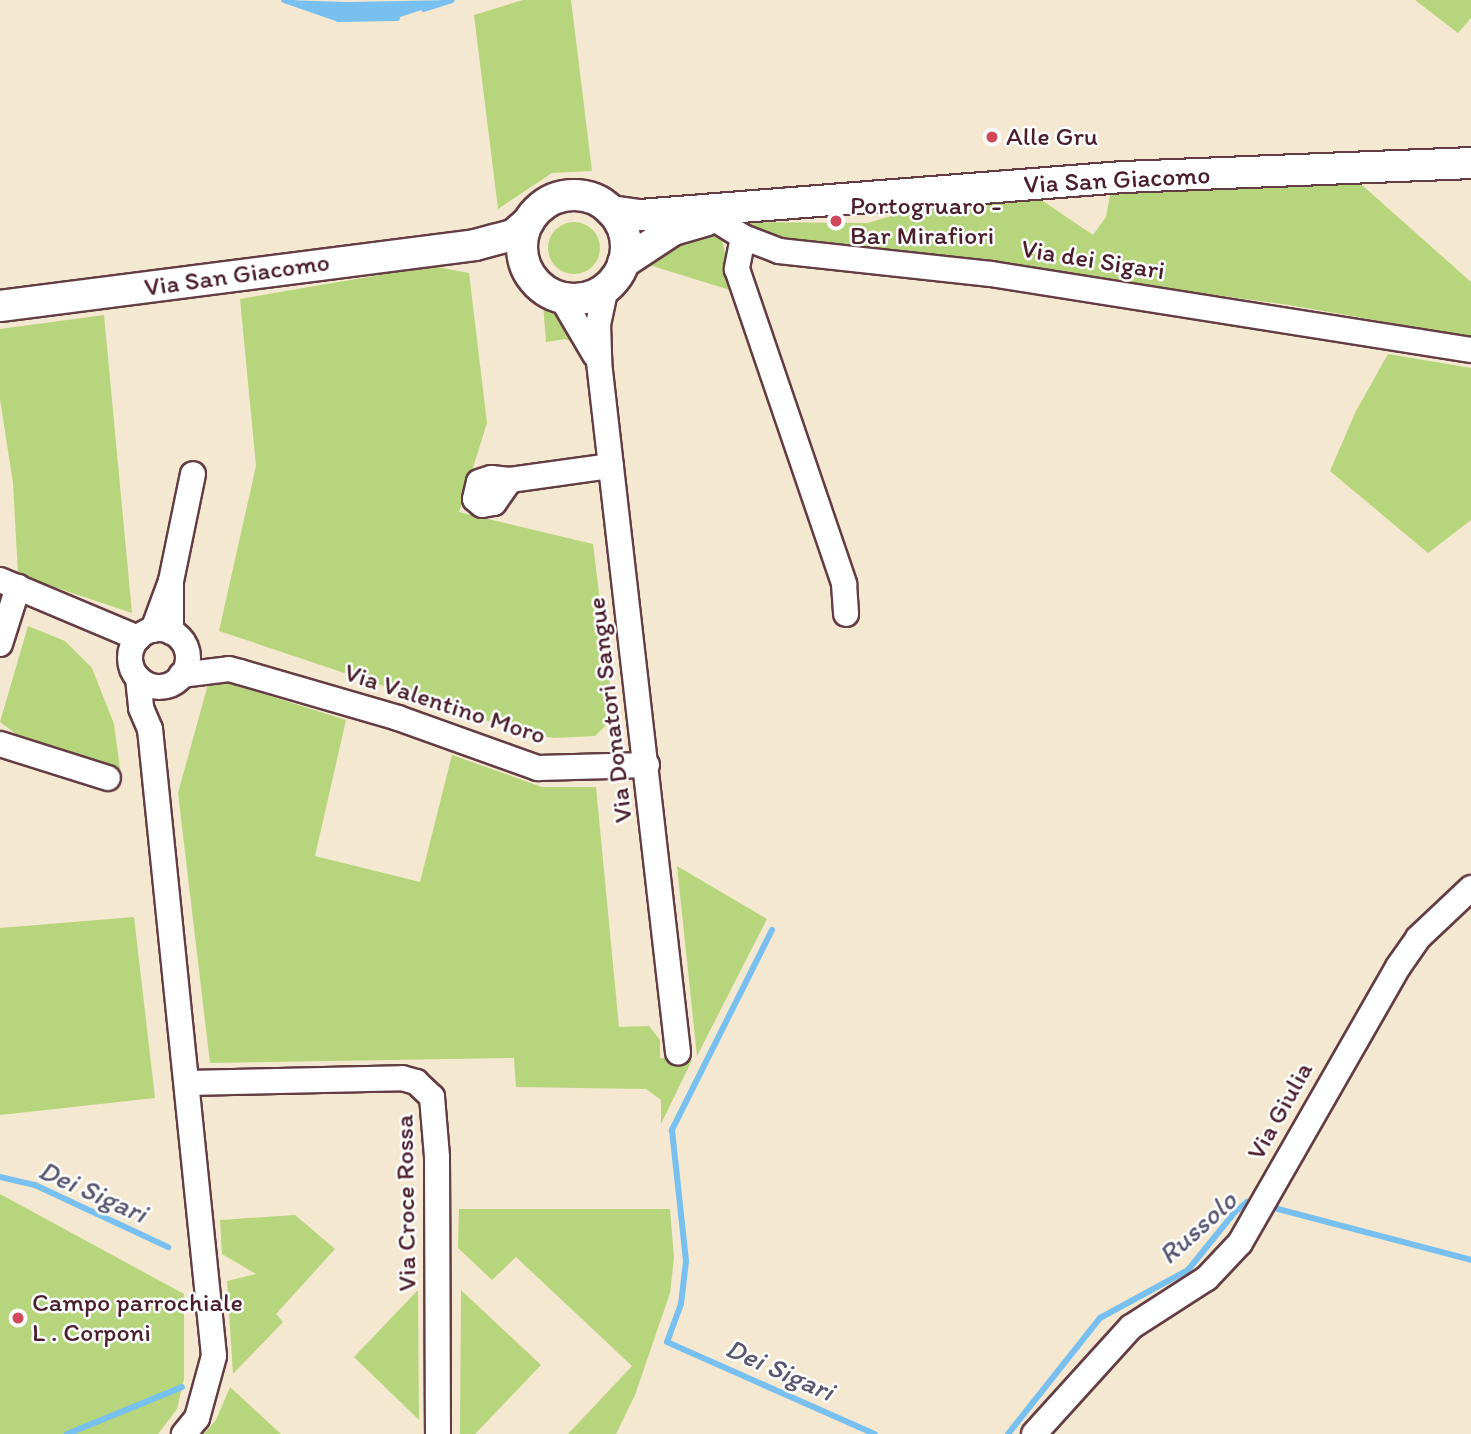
<!DOCTYPE html>
<html>
<head>
<meta charset="utf-8">
<style>
  body { margin:0 }
  #map { position:relative; width:1471px; height:1434px; overflow:hidden; background:#f4e8d0; font-family:Itim,sans-serif }
  div>[style] { position:absolute }
  .green>* { inset:0; background:#b7d57c }
  .round { border-radius:50% }
  .water>* { inset:0; background:#78c0f0 }
  .stream>* { height:6px; margin:-3px; padding:0 3px; transform-origin:3px; border-radius:3px; background:#78c0f0 }
  .roads { filter:drop-shadow(2px 0 #643d44) drop-shadow(-2px 0 #643d44) drop-shadow(0 2px #643d44) drop-shadow(0 -2px #643d44) }
  .minor>* { height:24px; margin:-12px; padding:0 12px; transform-origin:12px; border-radius:12px; background:#fff }
  .minor>.ring { margin:-12px; padding:0; box-sizing:content-box; background:none; border:24px solid #fff; border-radius:50% }
  .tertiary>* { height:30px; margin:-15px; padding:0 15px; transform-origin:15px; border-radius:15px; background:#fff }
  .tertiary>.ring { margin:-15px; padding:0; box-sizing:content-box; background:none; border:30px solid #fff; border-radius:50% }
  .dots>* { width:19px; height:19px; translate:-50% -50%; box-sizing:border-box; border:4px solid #fff; border-radius:50% }
  span { translate:-50% -50%; white-space:nowrap; text-align:center; line-height:1.15; -webkit-text-stroke:5px #fff; paint-order:stroke }
  .poi-label { font-size:26px; color:#4a1f2b }
  .left { translate:0 -50%; text-align:left }
  .street-label { font-size:26px; color:#4a1f2b }
  .water-label { font-size:28px; color:#5a5770; font-style:italic }
</style>
</head>
<body>
<div id="map">
  <div class="green">
    <i style="clip-path:polygon(523px 0,571px 0,592px 171px,552px 173px,498px 209px,474px 15px)"></i>
    <i style="clip-path:polygon(1415px 0,1471px 0,1471px 18px,1458px 33px)"></i>
    <i style="clip-path:polygon(1354px 178px,1471px 282px,1471px 337px,1289px 305px,863px 246px,777px 240px,738px 222px,867px 223px,909px 211px,1040px 199px,1093px 235px,1106px 217px,1110px 195px)"></i>
    <i class="round" style="left:548px;top:222px;width:52px;height:52px"></i>
    <i style="clip-path:polygon(707px 231px,721px 234px,733px 291px,646px 264px,654px 250px)"></i>
    <i style="clip-path:polygon(432px 266px,469px 273px,487px 423px,459px 512px,593px 544px,614px 717px,595px 736px,553px 738px,518px 731px,219px 631px,256px 466px,240px 299px)"></i>
    <i style="clip-path:polygon(543px 303px,558px 313px,577px 344px,565px 339px,546px 342px)"></i>
    <i style="clip-path:polygon(104px 315px,132px 613px,18px 575px,13px 483px,0 399px,0 329px)"></i>
    <i style="clip-path:polygon(1388px 354px,1471px 368px,1471px 520px,1428px 553px,1330px 471px,1356px 411px)"></i>
    <i style="clip-path:polygon(28px 626px,65px 641px,92px 668px,114px 724px,120px 769px,16px 734px,0 722px)"></i>
    <i style="clip-path:polygon(210px 677px,346px 720px,315px 856px,420px 882px,452px 755px,542px 787px,596px 787px,619px 1027px,649px 1026px,660px 1040px,660px 1058px,692px 1060px,661px 1124px,661px 1100px,646px 1089px,516px 1087px,514px 1058px,210px 1063px,178px 793px)"></i>
    <i style="clip-path:polygon(677px 866px,767px 919px,697px 1056px)"></i>
    <i style="clip-path:polygon(134px 917px,155px 1098px,0 1115px,0 928px)"></i>
    <i style="clip-path:polygon(0 1194px,184px 1294px,184px 1379px,177px 1409px,158px 1434px,0 1434px)"></i>
    <i style="clip-path:polygon(459px 1209px,670px 1209px,674px 1258px,670px 1293px,635px 1395px,616px 1434px,568px 1434px,632px 1366px,516px 1257px,492px 1280px,458px 1248px)"></i>
    <i style="clip-path:polygon(295px 1215px,335px 1249px,276px 1314px,283px 1322px,233px 1374px,227px 1281px,256px 1274px,222px 1254px,220px 1220px)"></i>
    <i style="clip-path:polygon(418px 1290px,419px 1420px,354px 1357px)"></i>
    <i style="clip-path:polygon(461px 1290px,541px 1365px,475px 1434px,460px 1434px)"></i>
    <i style="clip-path:polygon(230px 1387px,281px 1434px,204px 1434px,216px 1420px)"></i>
  </div>
  <div class="water">
    <i style="clip-path:polygon(284px 0,348px 2px,452px 0,391px 20px,339px 19px)"></i>
  </div>
  <div class="stream">
    <i style="left:284px;top:0;width:58px;rotate:19.1deg"></i>
    <i style="left:339px;top:19px;width:58px;rotate:-1deg"></i>
    <i style="left:424px;top:9px;width:29px;rotate:-18deg"></i>
    <i style="left:772px;top:930px;width:224px;rotate:116.6deg"></i>
    <i style="left:672px;top:1130px;width:132px;rotate:83.9deg"></i>
    <i style="left:686px;top:1261px;width:43px;rotate:96.6deg"></i>
    <i style="left:681px;top:1304px;width:40px;rotate:110.2deg"></i>
    <i style="left:667px;top:1342px;width:227px;rotate:23.9deg"></i>
    <i style="left:0;top:1177px;width:36px;rotate:13deg"></i>
    <i style="left:35px;top:1185px;width:147px;rotate:25deg"></i>
    <i style="left:1267px;top:1206px;width:211px;rotate:14.8deg"></i>
    <i style="left:67px;top:1434px;width:124px;rotate:-22.2deg"></i>
    <i style="left:1008px;top:1434px;width:148px;rotate:-51.6deg"></i>
    <i style="left:1100px;top:1318px;width:100px;rotate:-28.6deg"></i>
    <i style="left:1188px;top:1270px;width:75px;rotate:-51deg"></i>
    <i style="left:1235px;top:1212px;width:16px;rotate:-40deg"></i>
    <i style="left:1247px;top:1202px;width:9px;rotate:13deg"></i>
  </div>
  <div class="roads">
    <div class="minor">
      <i style="left:713px;top:218px;width:36px;rotate:32deg"></i>
      <i style="left:743px;top:237px;width:39px;rotate:21deg"></i>
      <i style="left:779px;top:251px;width:213px;rotate:6.2deg"></i>
      <i style="left:991px;top:274px;width:486px;rotate:9deg"></i>
      <i style="left:743px;top:237px;width:33px;rotate:101deg"></i>
      <i style="left:737px;top:269px;width:333px;rotate:71.2deg"></i>
      <i style="left:844px;top:584px;width:30px;rotate:86deg"></i>
      <i style="left:606px;top:287px;width:38px;rotate:102deg"></i>
      <i style="left:598px;top:324px;width:38px;rotate:88deg"></i>
      <i style="left:599px;top:362px;width:695px;rotate:83.47deg"></i>
      <i style="left:561px;top:297px;width:67px;rotate:59.6deg"></i>
      <i style="left:510px;top:480px;width:28px;rotate:125deg"></i>
      <i style="left:494px;top:503px;width:12px;rotate:171deg"></i>
      <i style="left:482px;top:505px;width:9px;rotate:-139deg"></i>
      <i style="left:475px;top:499px;width:17px;rotate:-77deg"></i>
      <i style="left:479px;top:482px;width:13px;rotate:-18deg"></i>
      <i style="left:491px;top:478px;width:19px;rotate:6deg"></i>
      <i style="left:510px;top:480px;width:102px;rotate:-7.9deg"></i>
      <i style="left:0;top:580px;width:150px;rotate:22.8deg"></i>
      <i style="left:171px;top:581px;width:109px;rotate:-78.4deg"></i>
      <i class="ring" style="left:130px;top:629px;width:34px;height:34px"></i>
      <i style="left:153px;top:630px;width:52px;rotate:-69.8deg"></i>
      <i style="left:171px;top:581px;width:51px;rotate:90deg"></i>
      <i style="left:0;top:644px;width:60px;rotate:-72.5deg"></i>
      <i style="left:181px;top:675px;width:48px;rotate:-7.1deg"></i>
      <i style="left:229px;top:669px;width:11px;rotate:15deg"></i>
      <i style="left:240px;top:672px;width:165px;rotate:16.2deg"></i>
      <i style="left:398px;top:718px;width:149px;rotate:19.7deg"></i>
      <i style="left:538px;top:768px;width:109px;rotate:-1.6deg"></i>
      <i style="left:138px;top:678px;width:30px;rotate:84deg"></i>
      <i style="left:141px;top:708px;width:23px;rotate:67deg"></i>
      <i style="left:150px;top:729px;width:630px;rotate:84.17deg"></i>
      <i style="left:214px;top:1356px;width:64px;rotate:105.3deg"></i>
      <i style="left:197px;top:1418px;width:21px;rotate:129deg"></i>
      <i style="left:0;top:744px;width:113px;rotate:17.5deg"></i>
      <i style="left:188px;top:1083px;width:214px;rotate:-1.3deg"></i>
      <i style="left:402px;top:1078px;width:15px;rotate:16deg"></i>
      <i style="left:416px;top:1082px;width:22px;rotate:43deg"></i>
      <i style="left:432px;top:1097px;width:60px;rotate:85.2deg"></i>
      <i style="left:437px;top:1157px;width:277px;rotate:89.8deg"></i>
      <i style="left:1034px;top:1434px;width:144px;rotate:-47.8deg"></i>
      <i style="left:1131px;top:1327px;width:90px;rotate:-32.8deg"></i>
      <i style="left:1207px;top:1278px;width:48px;rotate:-46.7deg"></i>
      <i style="left:1240px;top:1243px;width:318px;rotate:-60.2deg"></i>
      <i style="left:1398px;top:967px;width:35px;rotate:-55deg"></i>
      <i style="left:1418px;top:938px;width:73px;rotate:-43.3deg"></i>
    </div>
    <div class="tertiary">
      <i class="ring" style="left:522px;top:195px;width:74px;height:74px"></i>
      <i style="left:611px;top:211px;width:29px;rotate:8deg"></i>
      <i style="left:640px;top:215px;width:485px;rotate:-4.5deg"></i>
      <i style="left:1124px;top:177px;width:347px;rotate:-2.3deg"></i>
      <i style="left:623px;top:263px;width:60px;rotate:-33.4deg"></i>
      <i style="left:673px;top:230px;width:35px;rotate:-16deg"></i>
      <i style="left:0;top:306px;width:479px;rotate:-7.3deg"></i>
      <i style="left:475px;top:245px;width:39px;rotate:-15deg"></i>
      <i style="left:513px;top:235px;width:21px;rotate:-41deg"></i>
    </div>
  </div>
  <div class="dots">
    <i style="left:992px;top:137px;background:#d1495b"></i>
    <i style="left:836px;top:221px;background:#d1495b"></i>
    <i style="left:18px;top:1318px;background:#d1495b"></i>
  </div>
  <div class="poi-label">
    <span class="left" style="left:1006px;top:137px">Alle Gru</span>
    <span class="left" style="left:850px;top:221px">Portogruaro -<br>Bar Mirafiori</span>
    <span class="left" style="left:32px;top:1318px">Campo parrochiale<br>L . Corponi</span>
  </div>
  <div class="street-label">
    <span style="left:1117px;top:180px;rotate:-3deg">Via San Giacomo</span>
    <span style="left:1093px;top:260px;rotate:9deg">Via dei Sigari</span>
    <span style="left:237px;top:275px;rotate:-8deg">Via San Giacomo</span>
    <span style="left:445px;top:704px;rotate:18deg">Via Valentino Moro</span>
    <span style="left:610px;top:710px;rotate:-97deg">Via Donatori Sangue</span>
    <span style="left:1280px;top:1111px;rotate:-61deg">Via Giulia</span>
    <span style="left:406px;top:1203px;rotate:-91deg">Via Croce Rossa</span>
  </div>
  <div class="water-label">
    <span style="left:93px;top:1191px;rotate:24deg">Dei Sigari</span>
    <span style="left:1197px;top:1227px;rotate:-42deg">Russolo</span>
    <span style="left:780px;top:1369px;rotate:24deg">Dei Sigari</span>
  </div>
</div>
</body>
</html>
